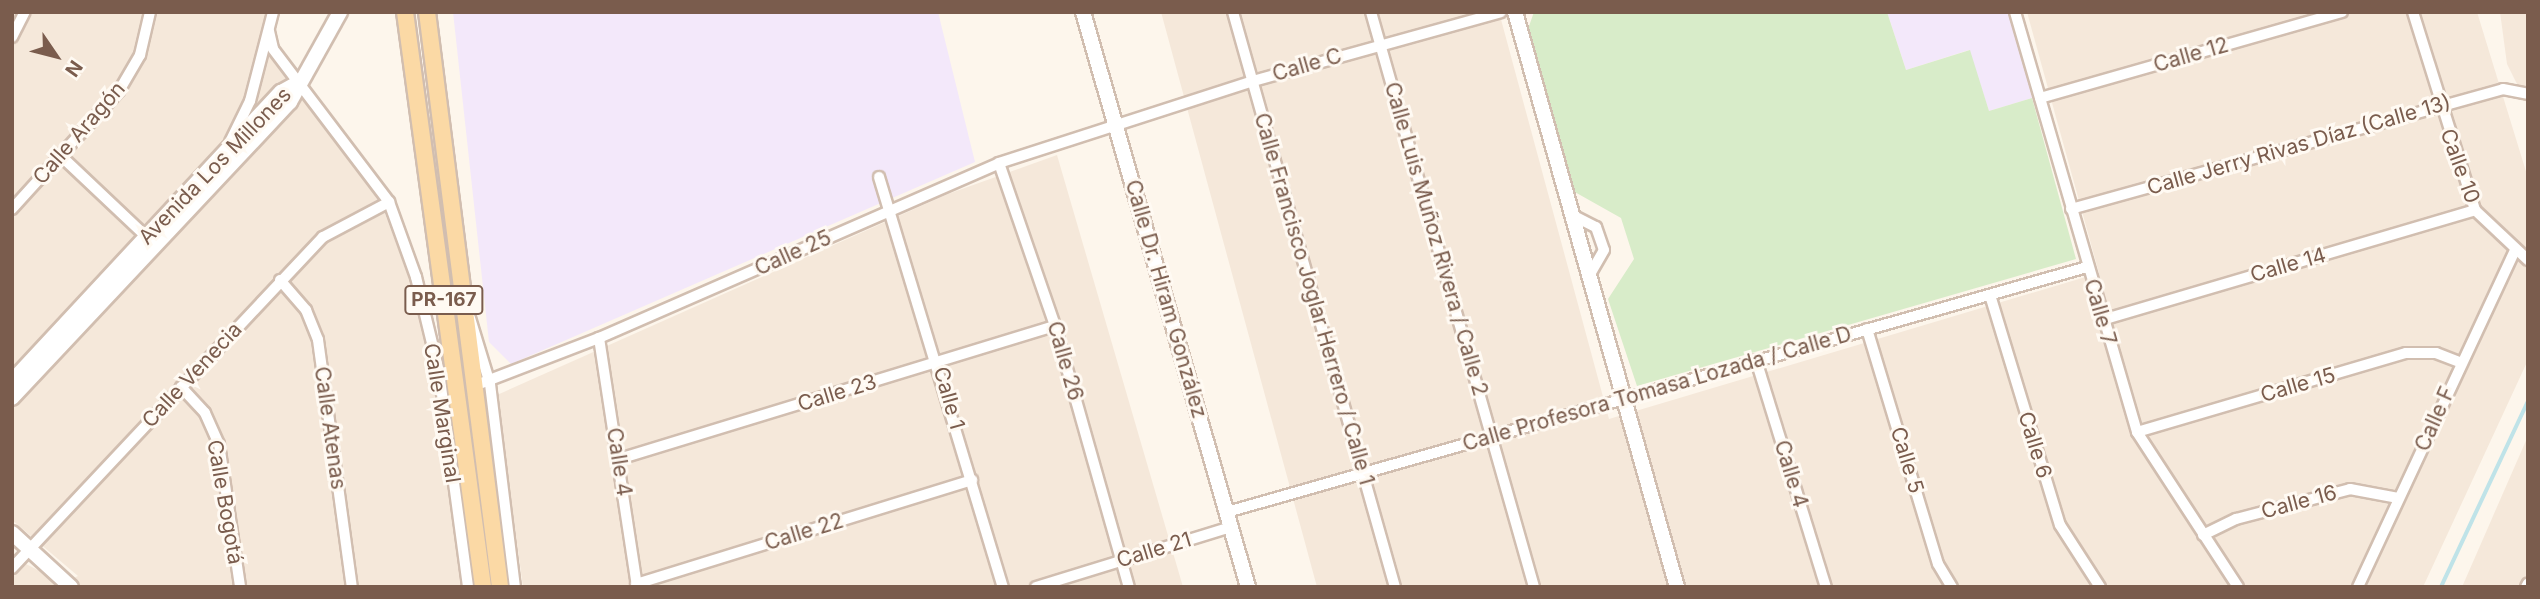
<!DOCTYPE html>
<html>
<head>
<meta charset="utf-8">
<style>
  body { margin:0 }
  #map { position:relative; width:2540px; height:599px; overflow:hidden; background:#fdf6ec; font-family:Inter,sans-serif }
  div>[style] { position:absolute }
  .residential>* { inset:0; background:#f5e8da }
  .education>* { inset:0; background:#f3e8fa }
  .green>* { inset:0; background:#d8ecc9 }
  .stream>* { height:3.5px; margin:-1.75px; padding:0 1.75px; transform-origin:1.75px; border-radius:1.75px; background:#bfe3e8 }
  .roads { filter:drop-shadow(2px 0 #d1beb0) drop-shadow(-2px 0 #d1beb0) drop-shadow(0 2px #d1beb0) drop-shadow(0 -2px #d1beb0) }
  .street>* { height:10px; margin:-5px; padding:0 5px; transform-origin:5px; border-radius:5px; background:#fff }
  .secondary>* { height:14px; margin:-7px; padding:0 7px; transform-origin:7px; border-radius:7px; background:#fff }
  .primary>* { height:16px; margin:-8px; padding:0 8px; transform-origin:8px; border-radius:8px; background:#fbd9a5 }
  span { translate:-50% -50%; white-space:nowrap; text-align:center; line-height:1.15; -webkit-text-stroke:6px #fffaf3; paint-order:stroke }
  .shield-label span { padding:2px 5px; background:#fffaf3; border:2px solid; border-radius:5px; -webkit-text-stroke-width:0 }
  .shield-label { font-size:19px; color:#7a5c4d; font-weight:700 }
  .street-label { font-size:21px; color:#7a5c4d }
  .frame { position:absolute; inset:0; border:14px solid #7a5c4d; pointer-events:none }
  .north { position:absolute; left:21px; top:21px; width:70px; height:70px; -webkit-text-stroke:5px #fffaf3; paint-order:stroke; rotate:125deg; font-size:19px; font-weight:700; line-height:28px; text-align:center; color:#7a5c4d }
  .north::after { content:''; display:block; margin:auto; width:24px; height:32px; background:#7a5c4d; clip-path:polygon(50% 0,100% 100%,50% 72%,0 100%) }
</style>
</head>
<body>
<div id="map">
  <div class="residential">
    <i style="clip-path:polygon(12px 12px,268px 12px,265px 25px,374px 185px,428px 327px,462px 587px,12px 587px,12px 576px,26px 564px,63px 583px,78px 576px,12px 520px)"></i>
    <i style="clip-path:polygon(1161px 12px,1499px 12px,1609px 419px,2099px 273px,2027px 12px,2477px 12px,2528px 178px,2528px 360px,2423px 587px,1317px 587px)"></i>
    <i style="clip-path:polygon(2500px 12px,2528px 12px,2528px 106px,2507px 64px)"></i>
    <i style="clip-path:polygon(1057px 155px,1183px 587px,523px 587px,497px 395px,948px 194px)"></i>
    <i style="clip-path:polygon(2528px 436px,2528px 587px,2462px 587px)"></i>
  </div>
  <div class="education">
    <i style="clip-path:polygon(453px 12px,938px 12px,975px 162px,511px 364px,489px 342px)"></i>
    <i style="clip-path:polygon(1887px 12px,2010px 12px,2032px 98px,1989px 111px,1969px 50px,1906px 70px)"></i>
  </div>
  <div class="green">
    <i style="clip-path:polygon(1534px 12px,1887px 12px,1906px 70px,1970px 50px,1989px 111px,2032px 98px,2076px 259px,1637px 386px,1608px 299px,1634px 259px,1621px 218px,1573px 191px,1528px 29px)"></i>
  </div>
  <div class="stream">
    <i style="left:2441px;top:587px;width:205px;rotate:-64.9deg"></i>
  </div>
  <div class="roads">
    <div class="street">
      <i style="left:1233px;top:12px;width:597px;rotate:74.27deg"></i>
      <i style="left:1371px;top:12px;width:598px;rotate:74.17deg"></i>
      <i style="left:2015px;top:12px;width:437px;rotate:73.8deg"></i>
      <i style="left:2137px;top:432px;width:185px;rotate:56.9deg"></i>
      <i style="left:2413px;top:12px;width:207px;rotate:72.6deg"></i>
      <i style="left:2475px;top:210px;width:73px;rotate:43.3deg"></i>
      <i style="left:269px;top:31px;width:18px;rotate:77deg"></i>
      <i style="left:273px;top:49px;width:192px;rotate:52.8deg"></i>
      <i style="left:389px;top:202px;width:80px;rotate:70.2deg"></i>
      <i style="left:416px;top:277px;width:98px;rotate:76.4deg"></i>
      <i style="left:439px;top:372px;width:217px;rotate:82.3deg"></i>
      <i style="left:12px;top:37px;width:28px;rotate:-63deg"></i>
      <i style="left:2040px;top:98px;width:314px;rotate:-15.9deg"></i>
      <i style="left:230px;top:142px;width:46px;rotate:-64deg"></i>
      <i style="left:250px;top:101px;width:92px;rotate:-75.5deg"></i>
      <i style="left:61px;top:156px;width:124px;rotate:43.4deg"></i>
      <i style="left:999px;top:163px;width:172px;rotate:71deg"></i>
      <i style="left:1055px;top:326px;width:271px;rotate:74.2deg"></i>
      <i style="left:879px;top:177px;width:428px;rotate:73.2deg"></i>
      <i style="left:12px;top:209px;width:159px;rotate:-47.8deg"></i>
      <i style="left:119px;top:91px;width:42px;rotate:-59.7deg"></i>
      <i style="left:140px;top:55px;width:44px;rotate:-76.9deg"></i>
      <i style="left:2071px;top:209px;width:448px;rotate:-15.5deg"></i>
      <i style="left:2503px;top:89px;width:25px;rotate:11deg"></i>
      <i style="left:1572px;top:215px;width:27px;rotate:27deg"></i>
      <i style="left:1596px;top:227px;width:24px;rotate:71deg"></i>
      <i style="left:1604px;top:250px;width:30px;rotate:120deg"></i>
      <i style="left:280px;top:280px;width:40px;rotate:49deg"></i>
      <i style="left:306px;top:310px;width:32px;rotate:68deg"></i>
      <i style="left:318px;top:340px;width:249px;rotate:82.2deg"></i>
      <i style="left:1990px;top:295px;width:240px;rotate:73.1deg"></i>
      <i style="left:2060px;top:525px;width:74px;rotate:57.2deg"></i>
      <i style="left:470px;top:318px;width:69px;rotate:73.1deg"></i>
      <i style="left:490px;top:384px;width:205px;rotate:83deg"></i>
      <i style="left:2102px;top:320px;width:389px;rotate:-16.4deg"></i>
      <i style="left:1867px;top:329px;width:245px;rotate:73.2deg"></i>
      <i style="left:1938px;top:564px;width:27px;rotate:59deg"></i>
      <i style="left:599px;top:338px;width:252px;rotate:81.3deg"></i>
      <i style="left:1756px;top:360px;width:238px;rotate:72.9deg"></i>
      <i style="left:474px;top:386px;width:134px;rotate:-21deg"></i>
      <i style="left:599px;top:338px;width:437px;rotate:-23.6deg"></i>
      <i style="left:999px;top:163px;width:267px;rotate:-17.9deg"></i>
      <i style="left:1253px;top:81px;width:257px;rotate:-15.5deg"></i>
      <i style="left:181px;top:387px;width:35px;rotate:47deg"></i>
      <i style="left:205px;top:413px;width:34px;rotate:66deg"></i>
      <i style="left:219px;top:444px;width:145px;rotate:81.6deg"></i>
      <i style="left:2137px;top:432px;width:280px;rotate:-16.4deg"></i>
      <i style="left:2406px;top:353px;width:30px"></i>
      <i style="left:2436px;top:353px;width:26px;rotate:21deg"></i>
      <i style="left:619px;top:459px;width:456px;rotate:-17deg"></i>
      <i style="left:1227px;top:512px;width:894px;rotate:-15.9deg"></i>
      <i style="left:2203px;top:535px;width:37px;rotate:-26deg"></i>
      <i style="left:2236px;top:519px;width:118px;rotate:-14.7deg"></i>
      <i style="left:2350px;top:489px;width:49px;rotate:10.6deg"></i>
      <i style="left:12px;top:568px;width:454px;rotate:-46.8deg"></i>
      <i style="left:323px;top:237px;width:75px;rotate:-27.9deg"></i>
      <i style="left:636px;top:584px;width:352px;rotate:-17.2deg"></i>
      <i style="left:1036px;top:587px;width:204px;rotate:-17.1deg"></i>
      <i style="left:2358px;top:587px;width:370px;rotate:-65deg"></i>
      <i style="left:2526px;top:587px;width:4px;rotate:-63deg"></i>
    </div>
    <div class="secondary">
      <i style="left:1083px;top:12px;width:598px;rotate:73.99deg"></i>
      <i style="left:1515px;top:12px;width:597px;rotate:74.27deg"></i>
      <i style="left:12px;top:381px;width:395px;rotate:-47.1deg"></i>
      <i style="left:281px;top:92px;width:21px;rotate:-29deg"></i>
      <i style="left:12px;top:398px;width:406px;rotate:-46.8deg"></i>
      <i style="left:290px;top:102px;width:103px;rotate:-60.9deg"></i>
      <i style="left:12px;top:533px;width:80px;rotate:42.5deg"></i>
    </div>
    <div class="primary">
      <i style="left:405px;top:12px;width:580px;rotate:82.27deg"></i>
      <i style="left:427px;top:12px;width:580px;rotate:82.76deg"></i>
    </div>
  </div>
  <div class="shield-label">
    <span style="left:444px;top:300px">PR-167</span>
  </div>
  <div class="street-label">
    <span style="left:2191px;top:55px;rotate:-16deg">Calle 12</span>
    <span style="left:1307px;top:65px;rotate:-16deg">Calle C</span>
    <span style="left:79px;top:133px;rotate:-49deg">Calle Aragón</span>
    <span style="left:2299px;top:145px;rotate:-16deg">Calle Jerry Rivas Díaz (Calle 13)</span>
    <span style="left:215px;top:166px;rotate:-46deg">Avenida Los Millones</span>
    <span style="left:2460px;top:166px;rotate:70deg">Calle 10</span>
    <span style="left:1436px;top:239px;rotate:74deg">Calle Luis Muñoz Rivera / Calle 2</span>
    <span style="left:793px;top:253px;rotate:-24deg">Calle 25</span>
    <span style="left:2288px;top:265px;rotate:-16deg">Calle 14</span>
    <span style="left:1166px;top:299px;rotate:74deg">Calle Dr. Hiram González</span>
    <span style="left:1314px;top:299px;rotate:74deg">Calle Francisco Joglar Herrero / Calle 1</span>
    <span style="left:2100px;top:312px;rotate:74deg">Calle 7</span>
    <span style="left:1065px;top:361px;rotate:74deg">Calle 26</span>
    <span style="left:192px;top:375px;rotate:-47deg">Calle Venecia</span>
    <span style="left:2298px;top:385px;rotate:-16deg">Calle 15</span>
    <span style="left:1657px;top:389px;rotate:-16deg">Calle Profesora Tomasa Lozada / Calle D</span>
    <span style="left:837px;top:393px;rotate:-17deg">Calle 23</span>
    <span style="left:949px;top:398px;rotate:74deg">Calle 1</span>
    <span style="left:442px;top:413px;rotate:81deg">Calle Marginal</span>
    <span style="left:2435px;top:419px;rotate:-66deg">Calle F</span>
    <span style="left:330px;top:428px;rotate:82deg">Calle Atenas</span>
    <span style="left:2035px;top:445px;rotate:73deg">Calle 6</span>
    <span style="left:1907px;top:460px;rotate:73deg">Calle 5</span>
    <span style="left:619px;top:462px;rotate:81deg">Calle 4</span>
    <span style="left:1791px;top:474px;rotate:73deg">Calle 4</span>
    <span style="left:225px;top:502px;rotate:80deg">Calle Bogotá</span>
    <span style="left:2299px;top:502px;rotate:-15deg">Calle 16</span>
    <span style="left:804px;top:532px;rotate:-17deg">Calle 22</span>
    <span style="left:1154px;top:550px;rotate:-17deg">Calle 21</span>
  </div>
  <div class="frame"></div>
  <div class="north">N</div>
</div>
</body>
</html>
